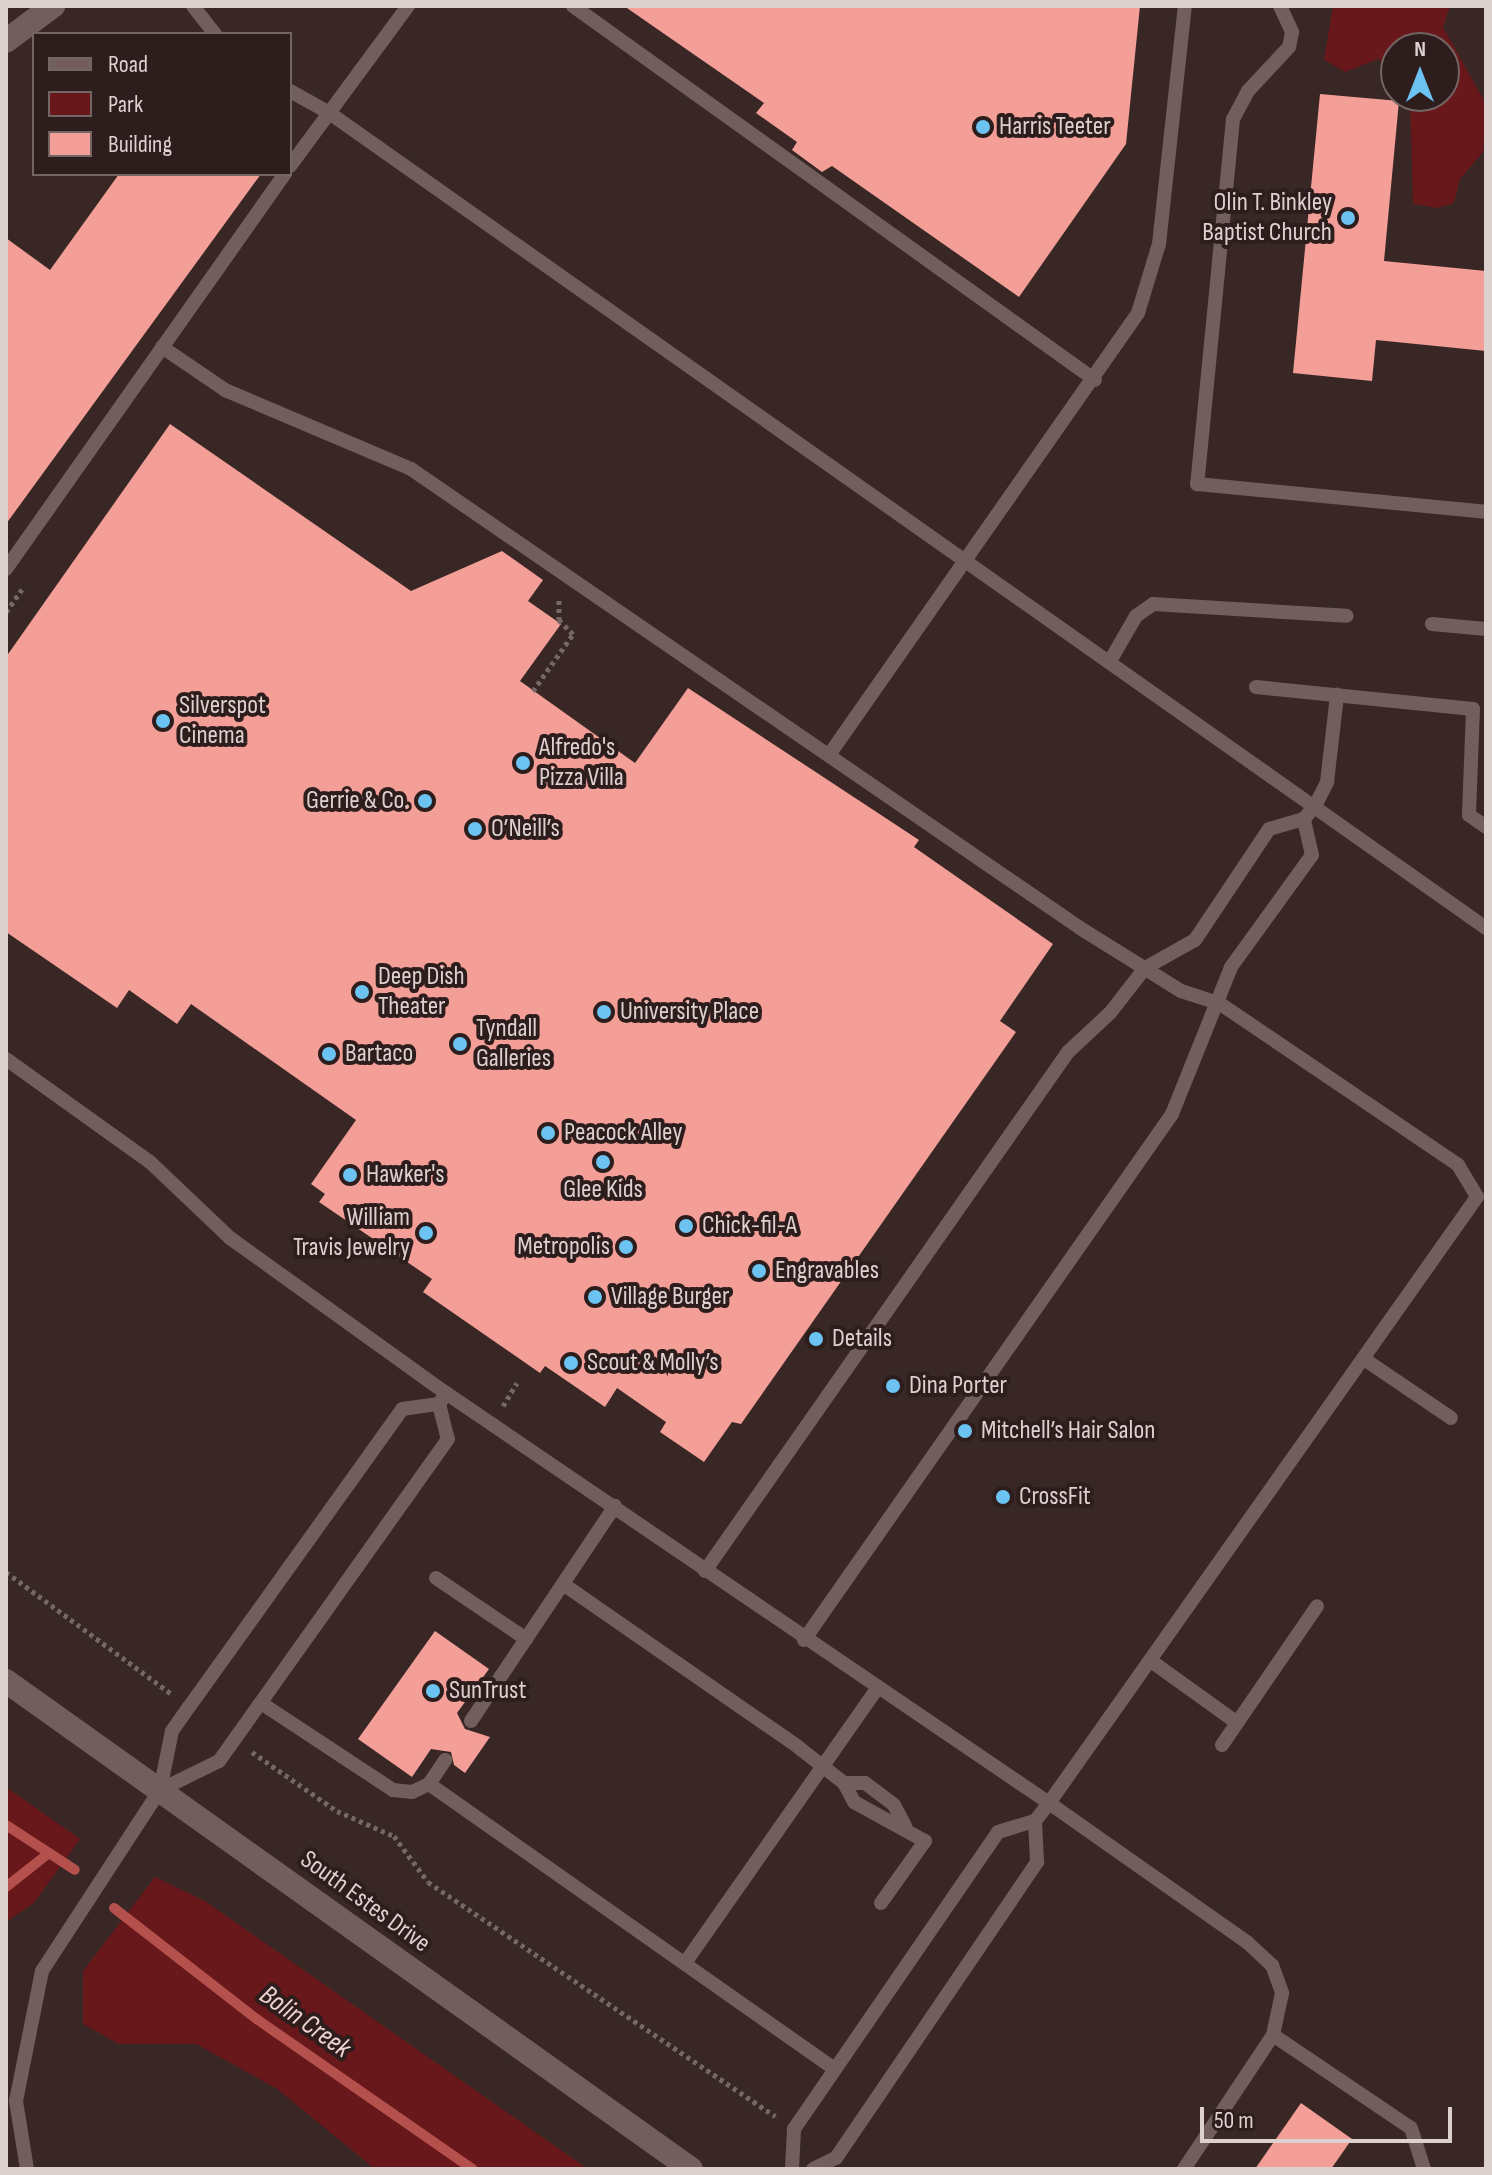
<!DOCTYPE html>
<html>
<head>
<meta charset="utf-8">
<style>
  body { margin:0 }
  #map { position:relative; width:1492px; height:2175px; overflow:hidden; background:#382725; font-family:"Sofia Sans Condensed",sans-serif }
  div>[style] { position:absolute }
  .green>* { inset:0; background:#68181a }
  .stream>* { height:10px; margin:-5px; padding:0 5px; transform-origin:5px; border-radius:5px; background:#b4514d }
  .building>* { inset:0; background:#f39e97 }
  .path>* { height:5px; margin-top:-2.5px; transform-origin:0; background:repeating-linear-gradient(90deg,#766766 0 4px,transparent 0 8px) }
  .lane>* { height:14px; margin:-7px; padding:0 7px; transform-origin:7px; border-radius:7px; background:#725e5c }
  .secondary>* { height:24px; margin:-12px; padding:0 12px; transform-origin:12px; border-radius:12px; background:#725e5c }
  .dots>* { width:22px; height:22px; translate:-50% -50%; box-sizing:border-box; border:4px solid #2d1d1c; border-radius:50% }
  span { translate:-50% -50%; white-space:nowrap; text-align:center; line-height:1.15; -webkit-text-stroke:8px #2d1d1c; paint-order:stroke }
  .poi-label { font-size:26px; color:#ddd1d0 }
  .left { translate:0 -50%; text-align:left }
  .right { translate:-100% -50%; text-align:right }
  .street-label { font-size:26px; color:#ddd1d0 }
  .water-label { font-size:28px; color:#efd3d0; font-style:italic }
  .frame { position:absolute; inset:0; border:8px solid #ddd1d0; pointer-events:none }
  .legend { position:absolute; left:32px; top:32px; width:260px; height:144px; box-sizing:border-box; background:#2d1d1c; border:2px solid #736564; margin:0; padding:10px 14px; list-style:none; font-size:24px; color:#ddd1d0 }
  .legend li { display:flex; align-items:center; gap:16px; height:40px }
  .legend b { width:40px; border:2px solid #736564 }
  .north { position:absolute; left:1380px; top:32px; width:80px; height:80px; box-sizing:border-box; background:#2d1d1c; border:2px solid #736564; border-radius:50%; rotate:0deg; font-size:22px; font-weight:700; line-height:32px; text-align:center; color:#ddd1d0 }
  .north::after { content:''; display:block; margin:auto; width:28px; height:36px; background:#6cc3f2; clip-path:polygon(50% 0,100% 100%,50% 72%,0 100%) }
  .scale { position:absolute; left:1200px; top:2107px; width:252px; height:36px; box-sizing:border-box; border:4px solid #ddd1d0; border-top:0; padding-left:10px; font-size:24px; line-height:28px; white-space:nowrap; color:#ddd1d0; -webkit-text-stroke:6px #2d1d1c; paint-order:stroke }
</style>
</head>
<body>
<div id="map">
  <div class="green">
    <i style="clip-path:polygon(1333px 6px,1450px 6px,1443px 27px,1486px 104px,1483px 152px,1460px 179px,1454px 203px,1438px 208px,1413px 204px,1410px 96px,1444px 96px,1444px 48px,1396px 48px,1396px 71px,1378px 59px,1345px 72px,1324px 60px)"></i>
    <i style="clip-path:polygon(6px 1787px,80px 1839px,34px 1903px,6px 1922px)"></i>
    <i style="clip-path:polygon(155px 1877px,205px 1901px,588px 2169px,375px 2169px,276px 2088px,196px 2044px,119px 2044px,83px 2024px,83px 1971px)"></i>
  </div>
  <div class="stream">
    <i style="left:6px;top:1825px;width:82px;rotate:33.1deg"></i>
    <i style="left:6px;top:1887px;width:55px;rotate:-38.3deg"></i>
    <i style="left:114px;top:1908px;width:182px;rotate:37.9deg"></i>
    <i style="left:258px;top:2020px;width:261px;rotate:34.8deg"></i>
  </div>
  <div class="building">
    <i style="clip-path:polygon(624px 6px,1140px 6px,1126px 144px,1019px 297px,832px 166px,822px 172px,792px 150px,797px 142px,756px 113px,764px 103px)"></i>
    <i style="clip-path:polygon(1320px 94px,1399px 101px,1384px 261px,1486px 271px,1486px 351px,1376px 340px,1372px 381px,1293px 373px)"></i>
    <i style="clip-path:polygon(119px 174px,261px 174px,6px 524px,6px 238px,50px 270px)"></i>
    <i style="clip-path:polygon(170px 424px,411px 591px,502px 551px,543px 580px,528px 601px,561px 624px,520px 681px,635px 763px,688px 688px,919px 840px,914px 847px,1053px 944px,1000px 1021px,1016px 1032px,741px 1424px,732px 1422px,704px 1462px,660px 1432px,666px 1422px,617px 1388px,605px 1407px,545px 1366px,540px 1373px,423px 1292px,432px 1279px,319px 1202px,325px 1194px,311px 1184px,356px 1120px,191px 1004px,177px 1024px,129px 990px,117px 1008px,6px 932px,6px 657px)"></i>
    <i style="clip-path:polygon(435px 1631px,489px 1669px,457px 1713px,465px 1729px,490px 1737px,465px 1773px,454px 1765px,451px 1752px,431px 1749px,412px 1777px,358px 1739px)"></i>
    <i style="clip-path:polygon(1301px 2103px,1352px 2139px,1331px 2169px,1255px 2169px)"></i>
  </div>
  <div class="path">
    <i style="left:6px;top:612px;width:28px;rotate:-55deg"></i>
    <i style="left:533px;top:691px;width:70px;rotate:-54.9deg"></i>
    <i style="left:573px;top:634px;width:20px;rotate:-135deg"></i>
    <i style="left:559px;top:620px;width:22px;rotate:-90deg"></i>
    <i style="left:503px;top:1406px;width:27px;rotate:-59deg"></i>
    <i style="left:6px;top:1572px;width:207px;rotate:36.4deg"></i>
    <i style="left:252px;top:1752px;width:103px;rotate:34.8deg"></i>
    <i style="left:337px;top:1811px;width:62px;rotate:23.7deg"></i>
    <i style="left:394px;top:1836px;width:57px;rotate:53.5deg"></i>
    <i style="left:428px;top:1882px;width:419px;rotate:34deg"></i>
  </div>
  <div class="lane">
    <i style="left:193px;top:6px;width:36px;rotate:52deg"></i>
    <i style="left:573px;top:6px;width:642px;rotate:35.62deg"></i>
    <i style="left:1280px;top:6px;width:29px;rotate:65deg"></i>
    <i style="left:1292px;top:32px;width:15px;rotate:101deg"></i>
    <i style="left:1289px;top:47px;width:60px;rotate:133deg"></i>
    <i style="left:1248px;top:91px;width:32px;rotate:118deg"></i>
    <i style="left:1233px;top:119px;width:367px;rotate:95.6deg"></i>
    <i style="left:1197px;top:484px;width:290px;rotate:5.5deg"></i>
    <i style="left:290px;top:91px;width:43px;rotate:28.9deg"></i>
    <i style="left:328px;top:112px;width:1417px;rotate:35.17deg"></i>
    <i style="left:290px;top:166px;width:199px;rotate:-53.6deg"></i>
    <i style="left:162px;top:347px;width:76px;rotate:34.3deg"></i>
    <i style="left:225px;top:390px;width:202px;rotate:23deg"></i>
    <i style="left:411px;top:469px;width:811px;rotate:34.45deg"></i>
    <i style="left:1080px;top:928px;width:119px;rotate:32deg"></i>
    <i style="left:1181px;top:991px;width:40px;rotate:18deg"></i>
    <i style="left:1219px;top:1003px;width:289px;rotate:34.1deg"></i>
    <i style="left:1458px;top:1165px;width:37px;rotate:59deg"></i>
    <i style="left:1477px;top:1197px;width:742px;rotate:125.23deg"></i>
    <i style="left:1049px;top:1803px;width:729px;rotate:-145.79deg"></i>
    <i style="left:6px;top:569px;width:484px;rotate:-54.8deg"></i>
    <i style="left:1432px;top:624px;width:54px;rotate:5.3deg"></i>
    <i style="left:1110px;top:661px;width:52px;rotate:-60deg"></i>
    <i style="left:1136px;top:616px;width:21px;rotate:-35deg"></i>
    <i style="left:1153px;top:604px;width:194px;rotate:3.5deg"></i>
    <i style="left:1256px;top:687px;width:218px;rotate:5.8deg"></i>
    <i style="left:1473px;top:709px;width:106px;rotate:92.2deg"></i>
    <i style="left:1469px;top:815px;width:21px;rotate:35deg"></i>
    <i style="left:829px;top:755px;width:539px;rotate:-55.04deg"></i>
    <i style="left:1138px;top:313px;width:72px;rotate:-73.1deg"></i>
    <i style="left:1159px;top:244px;width:239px;rotate:-83.8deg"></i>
    <i style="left:6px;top:1059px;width:177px;rotate:35.6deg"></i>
    <i style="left:150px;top:1162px;width:110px;rotate:43.5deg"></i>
    <i style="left:230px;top:1238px;width:266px;rotate:35.7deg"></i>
    <i style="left:446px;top:1393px;width:13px;rotate:122deg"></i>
    <i style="left:439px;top:1404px;width:36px;rotate:76deg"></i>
    <i style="left:448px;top:1439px;width:395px;rotate:125.4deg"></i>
    <i style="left:219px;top:1761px;width:66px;rotate:153.8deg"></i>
    <i style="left:1364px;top:1359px;width:105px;rotate:34.1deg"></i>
    <i style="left:705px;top:1571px;width:633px;rotate:-55.03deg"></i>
    <i style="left:1068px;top:1052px;width:57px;rotate:-42.9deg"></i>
    <i style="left:1110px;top:1013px;width:57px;rotate:-52.1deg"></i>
    <i style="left:1145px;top:968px;width:57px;rotate:-29.2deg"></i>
    <i style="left:1195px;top:940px;width:133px;rotate:-56.3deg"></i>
    <i style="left:1269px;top:829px;width:36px;rotate:-16deg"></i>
    <i style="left:1304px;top:819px;width:19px;rotate:-51deg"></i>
    <i style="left:1316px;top:804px;width:25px;rotate:-63deg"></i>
    <i style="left:1327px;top:782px;width:88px;rotate:-83.4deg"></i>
    <i style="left:436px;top:1578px;width:109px;rotate:34.1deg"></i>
    <i style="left:563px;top:1584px;width:286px;rotate:34.7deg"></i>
    <i style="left:798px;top:1747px;width:58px;rotate:38deg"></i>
    <i style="left:844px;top:1783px;width:21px;rotate:62deg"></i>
    <i style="left:854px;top:1802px;width:81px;rotate:28.8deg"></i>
    <i style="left:925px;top:1841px;width:76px;rotate:125.4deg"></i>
    <i style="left:804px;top:1640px;width:642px;rotate:-55.02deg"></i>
    <i style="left:1172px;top:1114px;width:158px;rotate:-68.1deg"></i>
    <i style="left:1231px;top:967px;width:138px;rotate:-54.1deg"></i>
    <i style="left:1312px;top:855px;width:37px;rotate:-103deg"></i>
    <i style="left:1151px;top:1661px;width:105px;rotate:35.7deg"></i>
    <i style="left:261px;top:1703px;width:158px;rotate:33.4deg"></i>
    <i style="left:393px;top:1790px;width:19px;rotate:6deg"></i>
    <i style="left:412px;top:1792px;width:19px;rotate:-25deg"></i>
    <i style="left:429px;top:1784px;width:494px;rotate:35.1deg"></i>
    <i style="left:471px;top:1721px;width:259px;rotate:-56.2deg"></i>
    <i style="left:1222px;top:1745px;width:168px;rotate:-55.6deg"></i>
    <i style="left:844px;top:1783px;width:21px"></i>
    <i style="left:865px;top:1783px;width:36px;rotate:37deg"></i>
    <i style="left:894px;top:1805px;width:24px;rotate:62deg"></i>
    <i style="left:429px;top:1784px;width:29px;rotate:-56deg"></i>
    <i style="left:685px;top:1963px;width:335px;rotate:-55deg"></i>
    <i style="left:1273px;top:2035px;width:166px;rotate:34deg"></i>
    <i style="left:1411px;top:2128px;width:43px;rotate:72.4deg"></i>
    <i style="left:27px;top:2169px;width:69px;rotate:-99.2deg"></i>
    <i style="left:16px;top:2101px;width:133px;rotate:-78.7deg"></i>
    <i style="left:42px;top:1971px;width:216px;rotate:-56.9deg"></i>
    <i style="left:160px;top:1790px;width:60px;rotate:-78.5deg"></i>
    <i style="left:172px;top:1731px;width:29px;rotate:-55deg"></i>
    <i style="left:189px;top:1707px;width:366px;rotate:-54.4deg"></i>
    <i style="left:402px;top:1409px;width:37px;rotate:-8deg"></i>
    <i style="left:792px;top:2169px;width:40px;rotate:-87.1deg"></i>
    <i style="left:794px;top:2129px;width:360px;rotate:-55.5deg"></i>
    <i style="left:998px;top:1832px;width:39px;rotate:-17deg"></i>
    <i style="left:1035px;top:1821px;width:23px;rotate:-52deg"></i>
    <i style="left:1049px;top:1803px;width:243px;rotate:35.1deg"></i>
    <i style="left:1248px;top:1943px;width:33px;rotate:43deg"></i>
    <i style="left:1272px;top:1965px;width:30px;rotate:70deg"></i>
    <i style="left:1282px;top:1993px;width:43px;rotate:102.1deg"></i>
    <i style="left:1273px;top:2035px;width:161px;rotate:123.6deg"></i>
    <i style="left:813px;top:2169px;width:25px;rotate:-26deg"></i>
    <i style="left:836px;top:2158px;width:358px;rotate:-55.8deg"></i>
    <i style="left:1037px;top:1862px;width:41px;rotate:-92.8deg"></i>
  </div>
  <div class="secondary">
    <i style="left:6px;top:41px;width:59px;rotate:-36.7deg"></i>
    <i style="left:6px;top:1681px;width:841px;rotate:35.47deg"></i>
  </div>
  <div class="dots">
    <i style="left:983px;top:127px;background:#6cc3f2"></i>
    <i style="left:1348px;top:218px;background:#6cc3f2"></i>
    <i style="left:163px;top:721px;background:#6cc3f2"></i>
    <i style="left:523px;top:763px;background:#6cc3f2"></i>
    <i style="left:425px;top:801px;background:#6cc3f2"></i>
    <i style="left:475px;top:829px;background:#6cc3f2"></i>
    <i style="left:362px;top:992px;background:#6cc3f2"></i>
    <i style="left:604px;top:1012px;background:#6cc3f2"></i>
    <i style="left:460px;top:1044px;background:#6cc3f2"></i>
    <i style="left:329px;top:1054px;background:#6cc3f2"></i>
    <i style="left:548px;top:1133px;background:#6cc3f2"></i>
    <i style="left:603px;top:1162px;background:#6cc3f2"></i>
    <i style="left:350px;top:1175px;background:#6cc3f2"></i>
    <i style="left:686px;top:1226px;background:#6cc3f2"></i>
    <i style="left:426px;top:1233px;background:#6cc3f2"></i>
    <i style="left:626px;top:1247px;background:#6cc3f2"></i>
    <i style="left:759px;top:1271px;background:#6cc3f2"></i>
    <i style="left:595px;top:1297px;background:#6cc3f2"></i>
    <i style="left:816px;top:1339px;background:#6cc3f2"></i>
    <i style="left:571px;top:1363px;background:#6cc3f2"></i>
    <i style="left:893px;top:1386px;background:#6cc3f2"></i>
    <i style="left:965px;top:1431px;background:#6cc3f2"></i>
    <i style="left:1003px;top:1497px;background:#6cc3f2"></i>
    <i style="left:433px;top:1691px;background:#6cc3f2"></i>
  </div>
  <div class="poi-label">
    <span class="left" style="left:999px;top:127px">Harris Teeter</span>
    <span class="right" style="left:1332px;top:218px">Olin T. Binkley<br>Baptist Church</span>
    <span class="left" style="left:179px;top:721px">Silverspot<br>Cinema</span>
    <span class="left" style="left:539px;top:763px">Alfredo's<br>Pizza Villa</span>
    <span class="right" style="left:409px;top:801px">Gerrie &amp; Co.</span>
    <span class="left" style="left:491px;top:829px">O’Neill’s</span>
    <span class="left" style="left:378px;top:992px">Deep Dish<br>Theater</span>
    <span class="left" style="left:620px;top:1012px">University Place</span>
    <span class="left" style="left:476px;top:1044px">Tyndall<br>Galleries</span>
    <span class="left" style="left:345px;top:1054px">Bartaco</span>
    <span class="left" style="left:564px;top:1133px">Peacock Alley</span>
    <span class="left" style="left:366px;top:1175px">Hawker's</span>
    <span style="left:603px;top:1190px">Glee Kids</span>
    <span class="right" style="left:410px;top:1233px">William<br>Travis Jewelry</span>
    <span class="left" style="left:702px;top:1226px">Chick-fil-A</span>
    <span class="right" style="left:610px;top:1247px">Metropolis</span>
    <span class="left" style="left:775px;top:1271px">Engravables</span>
    <span class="left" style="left:611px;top:1297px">Village Burger</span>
    <span class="left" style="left:832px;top:1339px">Details</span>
    <span class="left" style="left:587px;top:1363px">Scout &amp; Molly’s</span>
    <span class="left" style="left:909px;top:1386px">Dina Porter</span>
    <span class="left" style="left:981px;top:1431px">Mitchell’s Hair Salon</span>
    <span class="left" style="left:1019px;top:1497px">CrossFit</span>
    <span class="left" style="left:449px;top:1691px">SunTrust</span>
  </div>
  <div class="street-label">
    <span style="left:365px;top:1902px;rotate:36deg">South Estes Drive</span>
  </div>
  <div class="water-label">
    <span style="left:305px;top:2022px;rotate:35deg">Bolin Creek</span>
  </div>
  <div class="frame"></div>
  <ul class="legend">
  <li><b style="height:10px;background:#725e5c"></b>Road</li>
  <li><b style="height:22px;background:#68181a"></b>Park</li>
  <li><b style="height:22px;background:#f39e97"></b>Building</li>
  </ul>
  <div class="north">N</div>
  <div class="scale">50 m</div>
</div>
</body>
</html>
